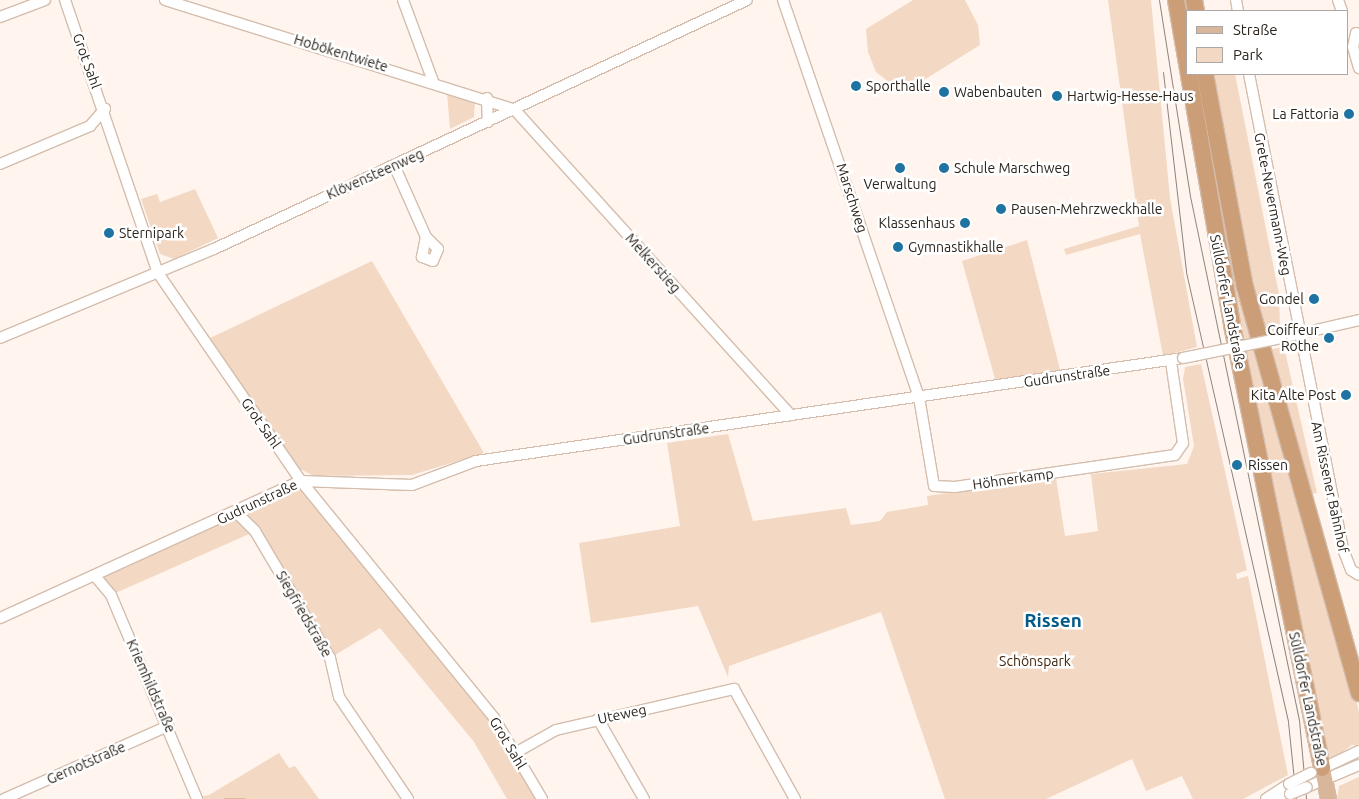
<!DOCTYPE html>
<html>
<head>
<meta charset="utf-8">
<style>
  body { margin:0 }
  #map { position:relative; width:1359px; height:799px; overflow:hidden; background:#fff5ee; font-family:Ubuntu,sans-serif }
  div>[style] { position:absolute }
  .green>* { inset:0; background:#f3d8c3 }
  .stream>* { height:2.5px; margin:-1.25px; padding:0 1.25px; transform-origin:1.25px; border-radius:1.25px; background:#e1b898 }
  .roads { filter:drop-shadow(1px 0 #d4bdac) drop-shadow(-1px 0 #d4bdac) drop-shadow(0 1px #d4bdac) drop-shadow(0 -1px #d4bdac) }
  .minor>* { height:10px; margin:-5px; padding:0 5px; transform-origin:5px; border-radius:5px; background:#fff }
  .primary>* { height:15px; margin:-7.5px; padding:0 7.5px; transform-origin:7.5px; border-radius:7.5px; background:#d8b69a }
  .trunk>* { height:16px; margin:-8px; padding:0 8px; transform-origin:8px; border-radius:8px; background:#cb9e78 }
  .tram>* { height:1px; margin:-0.5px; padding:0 0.5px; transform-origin:0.5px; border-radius:0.5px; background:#8c837c }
  .bridges { filter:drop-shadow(1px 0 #d4bdac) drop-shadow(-1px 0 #d4bdac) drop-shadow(0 1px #d4bdac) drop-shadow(0 -1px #d4bdac) }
  .minor-bridge>* { height:10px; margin:-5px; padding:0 5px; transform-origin:5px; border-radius:5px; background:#fff }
  .dots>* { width:14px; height:14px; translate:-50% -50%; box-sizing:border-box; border:2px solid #fff; border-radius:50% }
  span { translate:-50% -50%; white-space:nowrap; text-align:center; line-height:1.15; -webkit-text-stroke:5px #fff; paint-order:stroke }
  .street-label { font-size:14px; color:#2c241d }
  .poi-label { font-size:14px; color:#2c241d }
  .left { translate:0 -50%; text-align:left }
  .right { translate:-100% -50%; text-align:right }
  .park-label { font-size:14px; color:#42260d }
  .district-label { font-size:19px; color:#035b86; font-weight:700 }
  .legend { position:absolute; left:1186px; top:10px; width:162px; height:65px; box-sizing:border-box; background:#fff; border:1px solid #aba7a5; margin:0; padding:6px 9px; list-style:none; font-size:15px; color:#2c241d }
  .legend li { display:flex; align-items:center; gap:10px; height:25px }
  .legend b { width:25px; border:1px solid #aba7a5 }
</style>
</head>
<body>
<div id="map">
  <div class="green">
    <i style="clip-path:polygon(913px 0,965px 0,978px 25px,980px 45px,903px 93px,876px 72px,868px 52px,866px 29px)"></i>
    <i style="clip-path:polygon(1108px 0,1151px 0,1170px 198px,1197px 347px,1163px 356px,1140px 234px,1066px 255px,1064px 249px,1139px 226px)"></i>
    <i style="clip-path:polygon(1195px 74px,1200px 74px,1359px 712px,1359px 746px,1352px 745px,1333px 759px,1326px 754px,1262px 456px)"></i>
    <i style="clip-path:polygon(1214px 74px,1235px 74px,1279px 294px,1280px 330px,1266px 333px,1251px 278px)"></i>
    <i style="clip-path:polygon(447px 93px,475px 101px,474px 117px,450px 129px)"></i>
    <i style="clip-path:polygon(195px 189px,218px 238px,174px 259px,160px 254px,141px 199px,157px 194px,160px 202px)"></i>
    <i style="clip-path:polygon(1027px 240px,1062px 377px,997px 386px,962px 261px)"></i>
    <i style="clip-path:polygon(372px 261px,484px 453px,412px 475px,314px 476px,294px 466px,210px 338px)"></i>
    <i style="clip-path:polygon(1283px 347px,1285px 351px,1317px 493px,1309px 494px,1268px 350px)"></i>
    <i style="clip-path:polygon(1201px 364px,1247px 570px,1236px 574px,1237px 579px,1248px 576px,1288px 775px,1243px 799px,1193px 799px,1182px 776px,1146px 791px,1132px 759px,1046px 799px,945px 799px,881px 612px,729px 666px,728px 677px,698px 606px,591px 623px,579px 543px,680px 526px,667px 443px,728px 434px,753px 521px,846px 508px,851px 525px,880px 521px,887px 512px,928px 505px,927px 496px,1056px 478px,1065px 536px,1098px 531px,1091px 474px,1187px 464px,1194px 446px,1183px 379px,1185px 367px)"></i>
    <i style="clip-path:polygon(301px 481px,494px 718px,541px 799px,507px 799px,474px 742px,380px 628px,330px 658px,256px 531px,111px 595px,95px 576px)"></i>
    <i style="clip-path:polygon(279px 753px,289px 768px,295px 766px,319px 799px,188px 799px,209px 795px)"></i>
    <i style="clip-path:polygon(1359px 777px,1359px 799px,1337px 799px,1339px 786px)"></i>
  </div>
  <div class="stream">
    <i style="left:225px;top:799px;width:20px"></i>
  </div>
  <div class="roads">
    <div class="minor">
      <i style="left:65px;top:0;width:288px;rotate:71.2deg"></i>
      <i style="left:158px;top:273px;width:252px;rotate:55.5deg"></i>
      <i style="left:301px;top:481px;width:306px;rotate:50.8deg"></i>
      <i style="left:494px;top:718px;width:94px;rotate:59.3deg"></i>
      <i style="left:165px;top:0;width:367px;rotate:17.4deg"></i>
      <i style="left:515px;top:110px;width:411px;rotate:47.9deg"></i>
      <i style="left:403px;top:0;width:86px;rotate:69.7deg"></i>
      <i style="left:783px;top:0;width:420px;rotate:71.1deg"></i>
      <i style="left:919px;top:397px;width:90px;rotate:80.4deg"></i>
      <i style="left:934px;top:486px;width:21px;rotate:3deg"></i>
      <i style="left:955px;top:487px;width:222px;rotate:-8.3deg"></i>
      <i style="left:1175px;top:455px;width:14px;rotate:-56deg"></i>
      <i style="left:1183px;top:443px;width:82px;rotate:-98.4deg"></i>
      <i style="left:1236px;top:0;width:11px;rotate:80deg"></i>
      <i style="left:1338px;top:0;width:12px;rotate:70deg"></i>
      <i style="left:0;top:17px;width:48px;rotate:-20.7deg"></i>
      <i style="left:1356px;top:33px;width:14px;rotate:102deg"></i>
      <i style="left:1353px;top:47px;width:22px;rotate:74deg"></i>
      <i style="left:1249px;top:74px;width:484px;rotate:78.8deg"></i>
      <i style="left:1343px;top:549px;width:22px;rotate:69deg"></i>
      <i style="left:1351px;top:570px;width:9px;rotate:32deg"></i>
      <i style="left:487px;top:98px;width:24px;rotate:88deg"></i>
      <i style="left:0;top:164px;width:98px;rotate:-22.9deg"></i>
      <i style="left:90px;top:126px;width:23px;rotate:-49deg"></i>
      <i style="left:394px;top:165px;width:79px;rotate:66deg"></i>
      <i style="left:426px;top:237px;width:17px;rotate:45deg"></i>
      <i style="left:438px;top:249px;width:13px;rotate:113deg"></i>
      <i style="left:433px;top:261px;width:12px;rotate:-160deg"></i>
      <i style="left:422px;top:257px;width:20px;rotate:-79deg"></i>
      <i style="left:0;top:338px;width:232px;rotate:-22.6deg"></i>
      <i style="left:214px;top:249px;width:588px;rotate:-25.04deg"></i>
      <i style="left:1281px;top:338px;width:80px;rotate:-13deg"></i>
      <i style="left:236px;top:512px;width:27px;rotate:45deg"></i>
      <i style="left:255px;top:531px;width:147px;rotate:59.4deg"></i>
      <i style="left:330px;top:658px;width:40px;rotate:77deg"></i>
      <i style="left:339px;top:697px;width:123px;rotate:55.9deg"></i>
      <i style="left:95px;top:576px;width:25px;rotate:50deg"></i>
      <i style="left:111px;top:595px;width:221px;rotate:67.1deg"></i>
      <i style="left:0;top:618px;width:331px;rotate:-24.5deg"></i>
      <i style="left:301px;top:481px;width:111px;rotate:2.1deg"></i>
      <i style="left:412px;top:485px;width:68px;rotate:-20.6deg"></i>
      <i style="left:476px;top:461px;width:714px;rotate:-8.29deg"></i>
      <i style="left:598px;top:719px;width:92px;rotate:60.1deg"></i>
      <i style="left:515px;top:753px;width:47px;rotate:-29.3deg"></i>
      <i style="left:556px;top:730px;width:183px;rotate:-13deg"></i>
      <i style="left:734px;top:689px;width:126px;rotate:61deg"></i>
      <i style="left:1319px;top:770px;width:44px;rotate:-25.4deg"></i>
      <i style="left:1307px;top:787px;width:56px;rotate:-22.9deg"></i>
      <i style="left:4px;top:799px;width:180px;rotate:-24deg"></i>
      <i style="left:1266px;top:799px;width:27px;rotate:-33deg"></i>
      <i style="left:1277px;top:799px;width:14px;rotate:-21deg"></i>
    </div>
    <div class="primary">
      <i style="left:1322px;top:768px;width:32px;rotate:79deg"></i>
    </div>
    <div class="trunk">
      <i style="left:1176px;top:0;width:330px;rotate:80.2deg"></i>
      <i style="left:1232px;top:325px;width:452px;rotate:78.5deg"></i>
      <i style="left:1194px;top:0;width:11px;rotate:80deg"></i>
      <i style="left:1205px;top:74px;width:217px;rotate:79.4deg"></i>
      <i style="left:1245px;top:287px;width:422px;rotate:74.3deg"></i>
    </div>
  </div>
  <div class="tram">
    <i style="left:1159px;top:0;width:198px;rotate:81deg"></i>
    <i style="left:1190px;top:196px;width:535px;rotate:78.25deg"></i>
    <i style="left:1299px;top:720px;width:79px;rotate:84.9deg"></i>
    <i style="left:1163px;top:72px;width:201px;rotate:83.4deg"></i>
    <i style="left:1186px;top:272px;width:461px;rotate:77.2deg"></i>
    <i style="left:1288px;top:722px;width:77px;rotate:84.1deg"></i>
  </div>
  <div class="bridges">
    <div class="minor-bridge">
      <i style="left:1183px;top:358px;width:100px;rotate:-11.5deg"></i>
      <i style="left:1289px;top:784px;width:25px;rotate:-27deg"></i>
      <i style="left:1290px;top:794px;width:18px;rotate:-22deg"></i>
    </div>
  </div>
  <div class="dots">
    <i style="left:856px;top:86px;background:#1e73a3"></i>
    <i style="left:944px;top:92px;background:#1e73a3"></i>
    <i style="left:1057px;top:96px;background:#1e73a3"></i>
    <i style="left:1349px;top:114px;background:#1e73a3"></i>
    <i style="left:900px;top:168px;background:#1e73a3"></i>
    <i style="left:944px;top:168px;background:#1e73a3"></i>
    <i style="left:1001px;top:209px;background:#1e73a3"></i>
    <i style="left:965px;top:223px;background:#1e73a3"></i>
    <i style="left:109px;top:233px;background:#1e73a3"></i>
    <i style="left:898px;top:247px;background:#1e73a3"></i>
    <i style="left:1314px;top:299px;background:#1e73a3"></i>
    <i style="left:1329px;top:338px;background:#1e73a3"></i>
    <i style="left:1346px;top:395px;background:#1e73a3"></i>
    <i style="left:1237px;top:465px;background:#1e73a3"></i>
  </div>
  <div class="street-label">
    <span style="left:341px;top:53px;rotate:17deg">Hobökentwiete</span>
    <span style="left:87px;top:61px;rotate:70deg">Grot Sahl</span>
    <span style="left:375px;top:174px;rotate:-24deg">Klövensteenweg</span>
    <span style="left:852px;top:198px;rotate:72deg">Marschweg</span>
    <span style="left:1273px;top:204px;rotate:79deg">Grete-Nevermann-Weg</span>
    <span style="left:653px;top:263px;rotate:48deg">Melkerstieg</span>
    <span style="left:1228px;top:302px;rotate:79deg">Sülldorfer Landstraße</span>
    <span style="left:1067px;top:376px;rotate:-8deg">Gudrunstraße</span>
    <span style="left:261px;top:423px;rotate:55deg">Grot Sahl</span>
    <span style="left:666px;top:434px;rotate:-8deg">Gudrunstraße</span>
    <span style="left:1013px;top:479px;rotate:-8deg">Höhnerkamp</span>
    <span style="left:1330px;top:487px;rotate:78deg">Am Rissener Bahnhof</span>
    <span style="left:257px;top:502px;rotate:-25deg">Gudrunstraße</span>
    <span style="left:304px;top:614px;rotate:60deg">Siegfriedstraße</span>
    <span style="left:151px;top:686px;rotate:66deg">Kriemhildstraße</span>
    <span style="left:1308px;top:699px;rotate:78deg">Sülldorfer Landstraße</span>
    <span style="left:622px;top:714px;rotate:-12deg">Uteweg</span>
    <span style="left:508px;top:743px;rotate:59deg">Grot Sahl</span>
    <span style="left:86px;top:763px;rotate:-24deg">Gernotstraße</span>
  </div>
  <div class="poi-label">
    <span class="left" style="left:866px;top:86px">Sporthalle</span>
    <span class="left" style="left:954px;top:92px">Wabenbauten</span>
    <span class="left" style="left:1067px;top:96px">Hartwig-Hesse-Haus</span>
    <span class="right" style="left:1339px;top:114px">La Fattoria</span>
    <span class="left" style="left:954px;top:168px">Schule Marschweg</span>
    <span style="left:900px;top:184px">Verwaltung</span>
    <span class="left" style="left:1011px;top:209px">Pausen-Mehrzweckhalle</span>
    <span class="right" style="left:955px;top:223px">Klassenhaus</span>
    <span class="left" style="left:119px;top:233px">Sternipark</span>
    <span class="left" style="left:908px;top:247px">Gymnastikhalle</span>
    <span class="right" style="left:1304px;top:299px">Gondel</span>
    <span class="right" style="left:1319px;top:338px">Coiffeur<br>Rothe</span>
    <span class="right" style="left:1336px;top:395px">Kita Alte Post</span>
    <span class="left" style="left:1248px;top:465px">Rissen</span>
  </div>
  <div class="park-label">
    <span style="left:1035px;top:661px">Schönspark</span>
  </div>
  <div class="district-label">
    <span style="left:1053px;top:621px">Rissen</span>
  </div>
  <ul class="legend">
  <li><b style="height:6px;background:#d8b69a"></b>Straße</li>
  <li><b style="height:14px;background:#f3d8c3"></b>Park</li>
  </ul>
</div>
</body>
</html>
